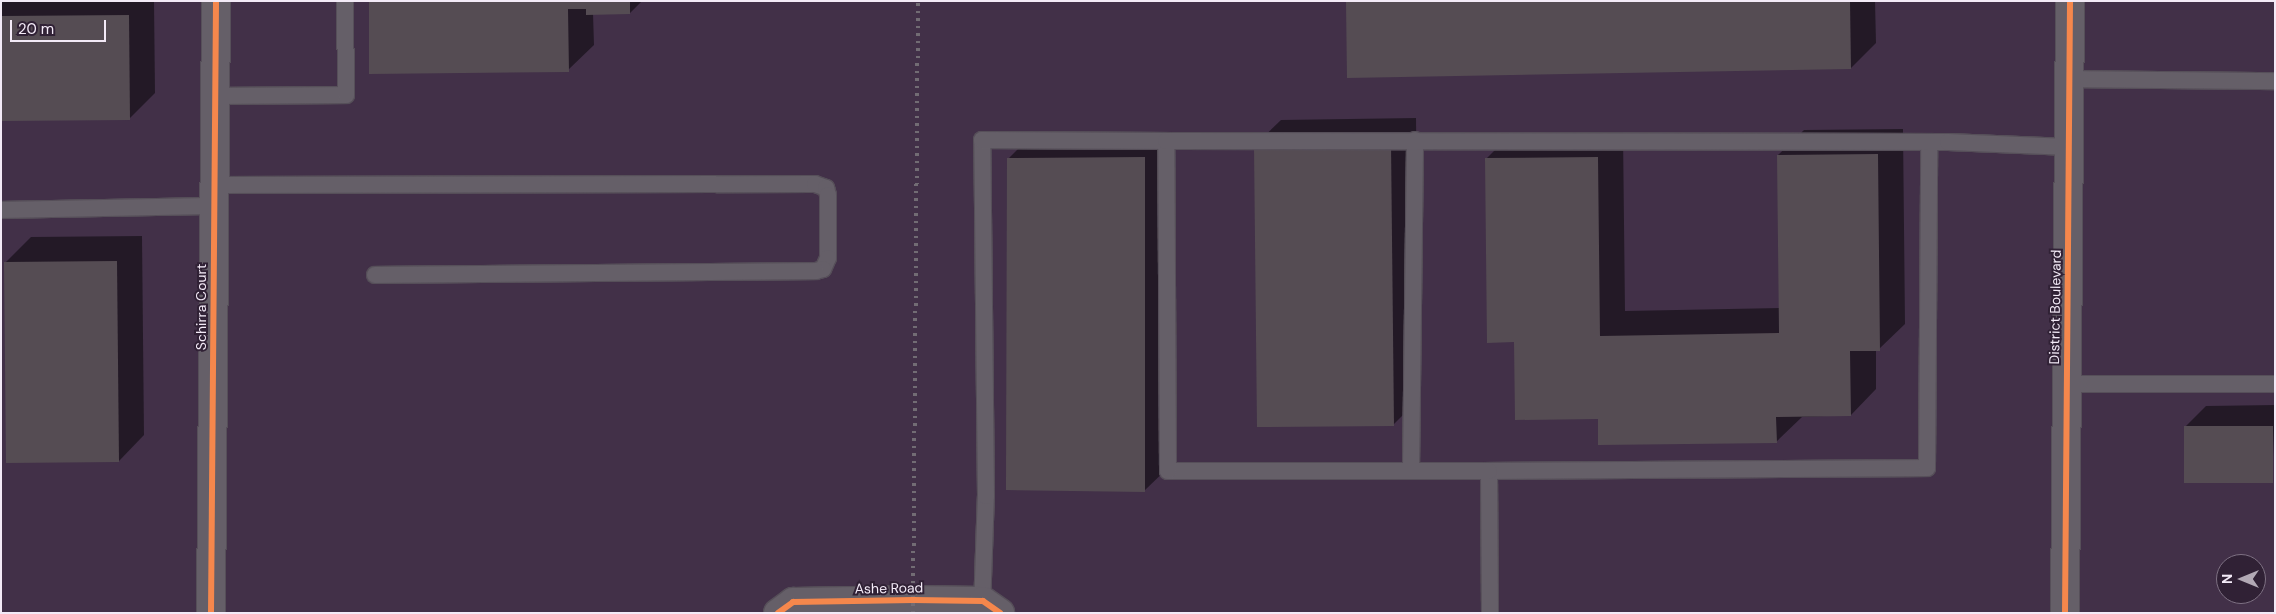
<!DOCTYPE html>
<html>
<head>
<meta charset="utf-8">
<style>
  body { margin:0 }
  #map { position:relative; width:2276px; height:614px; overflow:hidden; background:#38303b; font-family:"DM Sans",sans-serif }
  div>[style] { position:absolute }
  .built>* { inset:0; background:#423048 }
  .shadow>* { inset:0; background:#0007 }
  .building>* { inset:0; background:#554c53 }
  .roads { filter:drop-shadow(1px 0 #564f59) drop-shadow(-1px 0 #564f59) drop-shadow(0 1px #564f59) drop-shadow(0 -1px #564f59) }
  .lane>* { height:16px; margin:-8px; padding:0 8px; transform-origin:8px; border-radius:8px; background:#655f68 }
  .street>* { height:28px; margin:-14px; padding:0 14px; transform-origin:14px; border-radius:14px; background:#655f68 }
  .secondary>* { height:28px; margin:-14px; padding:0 14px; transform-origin:14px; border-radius:14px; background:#655f68 }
  .rail>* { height:4px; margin-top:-2px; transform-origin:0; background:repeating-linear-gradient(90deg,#726c74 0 2.5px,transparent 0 7.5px) }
  .cycleway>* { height:6px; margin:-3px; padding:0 3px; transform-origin:3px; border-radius:3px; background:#f5874c }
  span { translate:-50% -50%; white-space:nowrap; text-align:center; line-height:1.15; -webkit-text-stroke:4px #302135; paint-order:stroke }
  .street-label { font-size:14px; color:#f3eaf7 }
  .frame { position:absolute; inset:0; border:2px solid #f3eaf7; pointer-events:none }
  .north { position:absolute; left:2216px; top:554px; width:50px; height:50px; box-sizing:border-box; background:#302135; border:1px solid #7e7183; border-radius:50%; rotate:270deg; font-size:14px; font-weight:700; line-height:20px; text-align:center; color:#f3eaf7 }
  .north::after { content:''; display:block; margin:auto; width:18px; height:22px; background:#b2a9b5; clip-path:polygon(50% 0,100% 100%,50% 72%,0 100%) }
  .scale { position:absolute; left:10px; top:20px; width:96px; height:22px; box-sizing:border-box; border:2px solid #f3eaf7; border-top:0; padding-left:6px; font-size:15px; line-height:18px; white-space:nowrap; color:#f3eaf7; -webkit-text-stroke:4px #302135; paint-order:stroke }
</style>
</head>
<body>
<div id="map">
  <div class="built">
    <i style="clip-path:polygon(evenodd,1px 1px,2275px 1px,2275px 613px,1px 613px,1px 1px,2226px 564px,2256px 564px,2256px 594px,2226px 594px,2226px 564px)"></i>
  </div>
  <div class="shadow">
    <i style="clip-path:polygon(1px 1px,154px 1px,155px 93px,130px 118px,1px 120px)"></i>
    <i style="clip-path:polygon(370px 1px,642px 1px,630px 13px,593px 13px,594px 45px,568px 70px)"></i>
    <i style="clip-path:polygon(1347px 1px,1875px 1px,1876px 43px,1851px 68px)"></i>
    <i style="clip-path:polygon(1416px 118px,1419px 399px,1393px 425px,1255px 145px,1281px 120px)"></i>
    <i style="clip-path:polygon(1903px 129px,1905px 324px,1879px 349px,1876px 349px,1876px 389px,1851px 415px,1802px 417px,1776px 442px,1599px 418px,1515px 341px,1486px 159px,1512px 133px,1623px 132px,1625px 311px,1780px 308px,1778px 155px,1804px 130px)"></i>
    <i style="clip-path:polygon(1170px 132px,1170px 466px,1144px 491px,1008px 159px,1034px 133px)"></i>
    <i style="clip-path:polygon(142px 236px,144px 435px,119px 461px,6px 262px,31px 237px)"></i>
    <i style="clip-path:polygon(2275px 405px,2272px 482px,2185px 427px,2206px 406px)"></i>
  </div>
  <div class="building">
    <i style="clip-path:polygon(369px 1px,630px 1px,630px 14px,586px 15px,586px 9px,568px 9px,569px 72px,369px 74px)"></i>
    <i style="clip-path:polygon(1346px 1px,1850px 1px,1851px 69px,1347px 78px)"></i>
    <i style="clip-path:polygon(129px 15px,130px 120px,1px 121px,1px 16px)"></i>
    <i style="clip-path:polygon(1391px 143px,1394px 426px,1257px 427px,1254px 145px)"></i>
    <i style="clip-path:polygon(1878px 154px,1880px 351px,1850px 351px,1851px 416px,1776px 417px,1777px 443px,1598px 445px,1598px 419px,1515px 420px,1514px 342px,1487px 343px,1485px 158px,1598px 157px,1600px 336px,1779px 333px,1777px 155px)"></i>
    <i style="clip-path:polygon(1145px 157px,1145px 492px,1006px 490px,1007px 158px)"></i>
    <i style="clip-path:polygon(117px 261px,119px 462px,6px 463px,4px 262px)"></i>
    <i style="clip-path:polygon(2184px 426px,2273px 426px,2273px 483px,2184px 483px)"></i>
  </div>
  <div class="roads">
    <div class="lane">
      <i style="left:2069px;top:79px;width:206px;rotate:0.6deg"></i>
      <i style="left:215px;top:96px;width:131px;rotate:-0.4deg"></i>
      <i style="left:346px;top:95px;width:94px;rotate:-90.6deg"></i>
      <i style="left:214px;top:185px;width:601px;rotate:-0.1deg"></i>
      <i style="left:815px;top:184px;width:12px;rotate:20deg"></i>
      <i style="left:826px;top:188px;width:7px;rotate:74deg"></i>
      <i style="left:828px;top:195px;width:63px;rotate:90deg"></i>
      <i style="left:828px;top:258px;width:12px;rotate:114deg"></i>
      <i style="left:823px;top:269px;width:7px;rotate:164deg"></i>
      <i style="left:816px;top:271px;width:441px;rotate:179.5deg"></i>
      <i style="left:1px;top:210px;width:213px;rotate:-1.1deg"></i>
      <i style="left:2067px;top:384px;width:208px"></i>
      <i style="left:1411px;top:471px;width:331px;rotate:-89.3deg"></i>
      <i style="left:1489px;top:471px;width:438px;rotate:-0.4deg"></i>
      <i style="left:1927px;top:468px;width:326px;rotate:-89.6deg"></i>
      <i style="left:982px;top:608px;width:112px;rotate:-88deg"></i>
      <i style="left:986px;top:496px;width:356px;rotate:-90.6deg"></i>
      <i style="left:982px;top:140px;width:184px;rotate:0.3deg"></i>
      <i style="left:1490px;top:613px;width:142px;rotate:-90.4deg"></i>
      <i style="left:1489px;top:471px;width:321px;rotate:180deg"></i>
      <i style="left:1168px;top:471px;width:330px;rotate:-90.3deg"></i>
      <i style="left:1166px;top:141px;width:782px;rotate:0.07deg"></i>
      <i style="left:1948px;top:142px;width:121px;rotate:2.4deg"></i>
    </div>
    <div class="street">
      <i style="left:211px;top:613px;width:612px;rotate:-89.53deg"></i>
      <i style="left:2065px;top:613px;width:612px;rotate:-89.53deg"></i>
    </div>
    <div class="secondary">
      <i style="left:778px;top:613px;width:19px;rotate:-36deg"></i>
      <i style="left:793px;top:602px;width:120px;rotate:-1deg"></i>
      <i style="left:913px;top:600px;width:70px;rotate:0.8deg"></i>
      <i style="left:983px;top:601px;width:21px;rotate:35deg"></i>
    </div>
  </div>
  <div class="rail">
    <i style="left:913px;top:613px;width:612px;rotate:-89.53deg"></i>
  </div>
  <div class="cycleway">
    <i style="left:211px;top:613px;width:612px;rotate:-89.53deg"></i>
    <i style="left:778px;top:613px;width:19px;rotate:-36deg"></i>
    <i style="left:793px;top:602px;width:120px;rotate:-1deg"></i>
    <i style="left:913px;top:600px;width:70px;rotate:0.8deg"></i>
    <i style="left:983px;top:601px;width:21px;rotate:35deg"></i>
    <i style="left:2065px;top:613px;width:612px;rotate:-89.53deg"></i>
  </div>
  <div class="street-label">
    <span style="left:201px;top:307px;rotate:-90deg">Schirra Court</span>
    <span style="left:2055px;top:307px;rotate:-89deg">District Boulevard</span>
    <span style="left:889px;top:588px;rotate:-1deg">Ashe Road</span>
  </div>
  <div class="frame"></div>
  <div class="north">N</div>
  <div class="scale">20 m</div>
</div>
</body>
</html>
